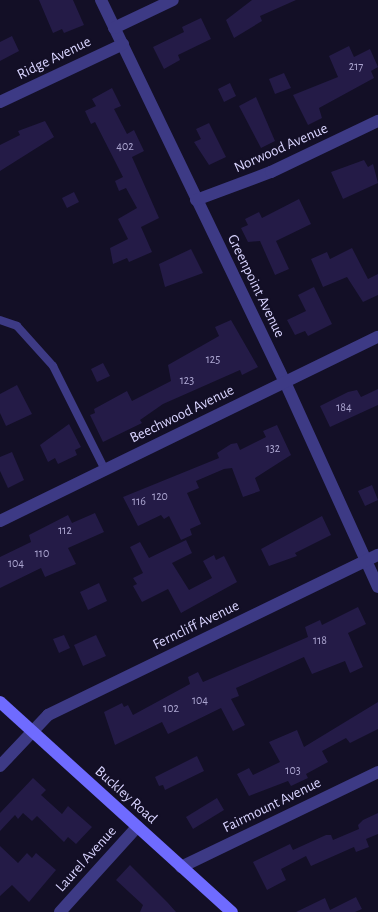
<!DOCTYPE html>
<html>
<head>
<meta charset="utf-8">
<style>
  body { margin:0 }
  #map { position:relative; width:378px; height:912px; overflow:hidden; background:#130f26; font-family:"Alegreya Sans",sans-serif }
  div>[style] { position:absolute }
  .building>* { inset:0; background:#241b47 }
  .lane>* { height:8px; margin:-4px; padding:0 4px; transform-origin:4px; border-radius:4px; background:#3d3a85 }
  .street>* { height:12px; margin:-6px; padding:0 6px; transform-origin:6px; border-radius:6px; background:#3d3a85 }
  .secondary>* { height:12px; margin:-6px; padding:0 6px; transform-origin:6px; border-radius:6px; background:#6f6bff }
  span { translate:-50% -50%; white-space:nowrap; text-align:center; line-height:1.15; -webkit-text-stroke:4px #130f26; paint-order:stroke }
  .number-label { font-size:12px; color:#aca6d1 }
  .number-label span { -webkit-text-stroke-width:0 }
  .street-label { font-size:15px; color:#d9d4ff }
</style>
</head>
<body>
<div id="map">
  <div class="building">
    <i style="clip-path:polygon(39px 0,73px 0,84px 25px,64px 33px,62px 29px,53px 33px)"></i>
    <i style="clip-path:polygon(252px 0,296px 0,260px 16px,262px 21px,234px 38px,226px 20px)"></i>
    <i style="clip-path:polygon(201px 18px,211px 39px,178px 55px,180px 60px,164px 69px,153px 47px,184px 32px,182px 27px)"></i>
    <i style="clip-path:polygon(12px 36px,19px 51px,0 61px,0 42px)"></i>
    <i style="clip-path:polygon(349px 46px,354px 57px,370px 49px,378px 67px,371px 71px,374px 78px,319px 108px,322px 118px,308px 125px,293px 95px,338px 77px,329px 56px)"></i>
    <i style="clip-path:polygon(284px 73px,291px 88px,275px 94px,269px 79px)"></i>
    <i style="clip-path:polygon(230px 83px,236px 96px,224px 102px,218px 89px)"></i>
    <i style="clip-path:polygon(112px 88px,121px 106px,114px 109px,127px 134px,134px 130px,144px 151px,132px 157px,159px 218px,141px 227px,152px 252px,129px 262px,127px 258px,113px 264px,110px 248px,128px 239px,118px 219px,137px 208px,126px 188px,119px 191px,115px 181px,123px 177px,95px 122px,91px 124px,85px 111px,96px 106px,92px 99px)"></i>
    <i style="clip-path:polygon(256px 97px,275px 141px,261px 148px,239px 106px)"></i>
    <i style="clip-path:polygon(45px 121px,54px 137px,0 171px,0 145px,20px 135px,18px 131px)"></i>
    <i style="clip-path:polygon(209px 123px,226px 157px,209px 165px,194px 142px,201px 139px,196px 129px)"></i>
    <i style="clip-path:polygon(364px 160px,368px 167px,373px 164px,378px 183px,343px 199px,331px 172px)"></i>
    <i style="clip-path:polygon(74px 192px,79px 202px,67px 208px,62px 198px)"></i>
    <i style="clip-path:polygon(299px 199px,311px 224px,276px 241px,289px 269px,275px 275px,260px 241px,248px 242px,241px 228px,248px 225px,245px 219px,259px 212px,262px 218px)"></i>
    <i style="clip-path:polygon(352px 248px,368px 279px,378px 274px,378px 295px,363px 302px,347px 277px,323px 287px,311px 259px,327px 252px,330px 259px)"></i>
    <i style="clip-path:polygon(191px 249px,203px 273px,165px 287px,159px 264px)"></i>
    <i style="clip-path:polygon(314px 287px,332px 324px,308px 336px,305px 331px,295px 335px,287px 320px,306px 311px,298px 295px)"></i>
    <i style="clip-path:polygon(231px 320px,258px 367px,242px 375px,240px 370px,163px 404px,140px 420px,142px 423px,103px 442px,90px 415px,95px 413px,94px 409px,127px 391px,132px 401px,171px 381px,168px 365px,219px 336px,215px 327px)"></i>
    <i style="clip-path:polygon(103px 363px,110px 376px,97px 382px,91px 369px)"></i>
    <i style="clip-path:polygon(17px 385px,32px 414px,6px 426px,0 413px,0 394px)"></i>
    <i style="clip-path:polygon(378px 389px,378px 405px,330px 427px,320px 406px,348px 392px,357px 390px,361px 397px)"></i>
    <i style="clip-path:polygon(69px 424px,81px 447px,75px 450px,77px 455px,58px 464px,55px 458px,48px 462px,40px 445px)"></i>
    <i style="clip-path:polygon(277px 425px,291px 455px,255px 478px,260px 491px,243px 497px,232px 468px,224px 469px,196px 481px,199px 488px,187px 493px,201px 524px,190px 529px,192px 535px,181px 540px,169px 516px,164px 519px,161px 515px,138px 526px,123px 497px,219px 458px,217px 453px,231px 444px,237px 443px,240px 450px,266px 437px,263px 431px)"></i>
    <i style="clip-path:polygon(12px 452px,24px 480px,8px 488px,0 471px,0 457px)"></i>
    <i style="clip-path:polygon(372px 485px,378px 500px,365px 506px,358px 491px)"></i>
    <i style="clip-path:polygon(95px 513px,104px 532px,68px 548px,76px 564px,45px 577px,41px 568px,0 588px,0 557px,31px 542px,29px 535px,68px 515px,72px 523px)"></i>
    <i style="clip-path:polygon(322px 516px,331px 535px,295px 553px,297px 556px,269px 566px,261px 549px)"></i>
    <i style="clip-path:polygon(186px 540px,192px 553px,172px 563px,189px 590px,212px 578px,203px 561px,214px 555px,216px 560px,224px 556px,237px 582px,181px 613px,168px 589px,142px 602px,133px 586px,137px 584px,133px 578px,143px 573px,130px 547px,140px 542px,149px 558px)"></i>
    <i style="clip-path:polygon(99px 583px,107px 601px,88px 610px,80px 592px)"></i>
    <i style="clip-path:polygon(358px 607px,366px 624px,348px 633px,363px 667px,350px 673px,345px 661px,312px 674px,304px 657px,236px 688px,239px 696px,231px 699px,245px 725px,233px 731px,221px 708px,168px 734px,162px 722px,115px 745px,104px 712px,122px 703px,124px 707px,128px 705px,133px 715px,190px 684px,188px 677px,198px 672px,203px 682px,308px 637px,305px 627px,320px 620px,322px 625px)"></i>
    <i style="clip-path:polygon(64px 635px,70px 648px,59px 653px,53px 639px)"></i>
    <i style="clip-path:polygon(96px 635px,106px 656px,83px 666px,74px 645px)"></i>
    <i style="clip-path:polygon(378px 702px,378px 729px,350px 743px,346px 738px,322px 751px,328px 762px,306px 774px,308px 778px,291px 786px,288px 781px,249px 796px,237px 774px,249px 768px,253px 775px,280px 762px,269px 742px,297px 730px,304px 747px)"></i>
    <i style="clip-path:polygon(197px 756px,204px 771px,165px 790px,163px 785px,159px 786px,155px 777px)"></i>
    <i style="clip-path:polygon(33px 778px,46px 790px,41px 795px,62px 814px,68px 806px,92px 827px,76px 844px,68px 837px,64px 842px,37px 816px,32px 821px,23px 813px,18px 819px,15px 815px,0 831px,0 813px)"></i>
    <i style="clip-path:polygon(217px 798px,224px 810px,193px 829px,186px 817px)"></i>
    <i style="clip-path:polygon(378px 813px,378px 834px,366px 839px,369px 847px,356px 852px,354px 847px,311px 866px,306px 856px,281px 869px,286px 880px,267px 890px,253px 862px,290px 844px,293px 850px,326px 835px,331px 835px,333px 840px,359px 829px,358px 825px,363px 820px)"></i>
    <i style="clip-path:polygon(0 846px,18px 863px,27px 853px,32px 858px,36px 853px,56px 870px,29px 902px,12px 885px,0 896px)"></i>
    <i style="clip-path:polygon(130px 865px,168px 903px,176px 912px,140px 912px,143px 905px,116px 880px)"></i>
    <i style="clip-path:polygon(356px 897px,362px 909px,355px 912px,296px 912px,325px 898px,330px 910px)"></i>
  </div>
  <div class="lane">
    <i style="left:0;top:320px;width:18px;rotate:19deg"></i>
    <i style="left:17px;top:326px;width:54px;rotate:48deg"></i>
    <i style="left:53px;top:366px;width:116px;rotate:63.4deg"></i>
  </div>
  <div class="street">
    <i style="left:101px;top:0;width:424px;rotate:64.3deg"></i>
    <i style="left:285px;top:382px;width:225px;rotate:65.6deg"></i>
    <i style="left:114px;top:28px;width:65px;rotate:-25.4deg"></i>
    <i style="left:0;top:102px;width:136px;rotate:-25.2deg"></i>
    <i style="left:196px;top:200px;width:80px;rotate:-20.5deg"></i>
    <i style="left:271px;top:172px;width:119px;rotate:-25.5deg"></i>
    <i style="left:0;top:521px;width:420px;rotate:-26deg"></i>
    <i style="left:0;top:766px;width:70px;rotate:-46.7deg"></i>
    <i style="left:48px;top:715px;width:367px;rotate:-25.9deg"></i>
    <i style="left:181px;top:867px;width:219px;rotate:-25.7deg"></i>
    <i style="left:60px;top:912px;width:115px;rotate:-47.8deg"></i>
  </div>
  <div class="secondary">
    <i style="left:0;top:702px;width:313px;rotate:42.2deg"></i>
  </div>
  <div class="number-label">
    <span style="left:356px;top:67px">217</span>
    <span style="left:125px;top:147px">402</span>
    <span style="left:213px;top:360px">125</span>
    <span style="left:187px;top:381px">123</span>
    <span style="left:344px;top:408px">184</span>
    <span style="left:273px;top:449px">132</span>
    <span style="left:160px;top:497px">120</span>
    <span style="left:139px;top:502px">116</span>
    <span style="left:65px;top:531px">112</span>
    <span style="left:42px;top:554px">110</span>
    <span style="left:16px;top:564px">104</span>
    <span style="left:320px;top:641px">118</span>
    <span style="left:200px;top:701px">104</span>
    <span style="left:171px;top:709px">102</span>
    <span style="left:293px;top:771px">103</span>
  </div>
  <div class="street-label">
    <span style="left:54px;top:58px;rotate:-26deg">Ridge Avenue</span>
    <span style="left:281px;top:148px;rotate:-24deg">Norwood Avenue</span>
    <span style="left:256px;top:286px;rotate:64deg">Greenpoint Avenue</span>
    <span style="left:182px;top:414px;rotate:-26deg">Beechwood Avenue</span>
    <span style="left:196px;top:625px;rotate:-26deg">Ferncliff Avenue</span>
    <span style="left:126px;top:795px;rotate:42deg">Buckley Road</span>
    <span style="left:272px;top:805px;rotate:-26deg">Fairmount Avenue</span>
    <span style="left:86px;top:859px;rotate:-48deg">Laurel Avenue</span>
  </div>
</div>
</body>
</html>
